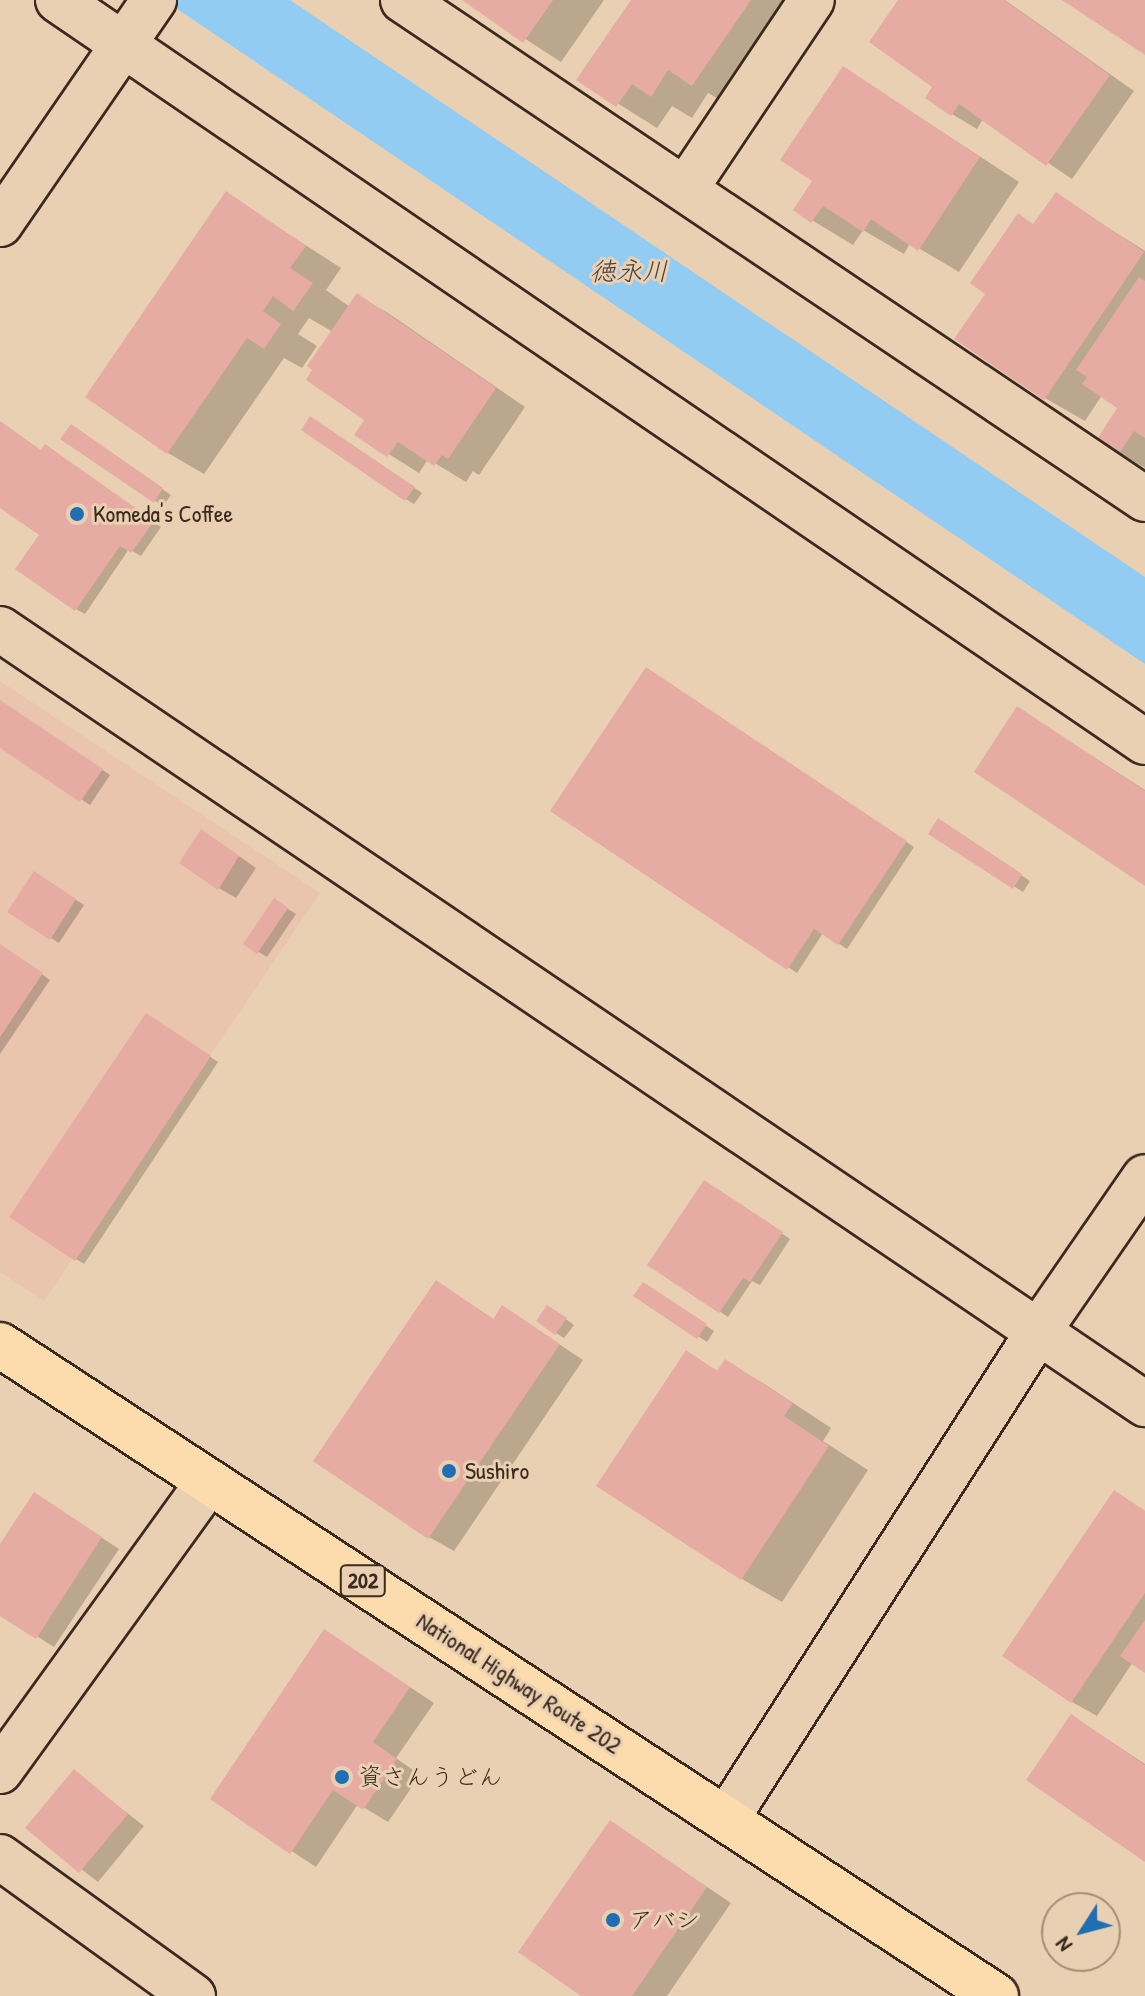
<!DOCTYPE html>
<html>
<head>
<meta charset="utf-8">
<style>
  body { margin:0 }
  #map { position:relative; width:1145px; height:1996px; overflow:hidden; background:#ead0b2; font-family:"Patrick Hand","Klee One",sans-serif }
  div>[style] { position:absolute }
  .built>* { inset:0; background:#e9c5ae }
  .water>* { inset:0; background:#92ccf2 }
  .shadow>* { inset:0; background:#0003 }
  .building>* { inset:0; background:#e6aca3 }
  .roads { filter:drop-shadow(2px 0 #3b2a1e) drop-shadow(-2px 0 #3b2a1e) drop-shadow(0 2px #3b2a1e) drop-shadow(0 -2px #3b2a1e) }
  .minor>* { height:44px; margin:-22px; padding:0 22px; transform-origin:22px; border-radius:22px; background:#ead0b2 }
  .tertiary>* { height:44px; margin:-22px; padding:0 22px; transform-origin:22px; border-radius:22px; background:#ead0b2 }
  .trunk>* { height:44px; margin:-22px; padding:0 22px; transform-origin:22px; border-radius:22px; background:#fcdcac }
  .dots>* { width:22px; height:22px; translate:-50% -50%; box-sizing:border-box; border:4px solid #ead0b2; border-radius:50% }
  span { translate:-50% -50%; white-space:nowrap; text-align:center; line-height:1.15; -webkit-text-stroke:6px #ead0b2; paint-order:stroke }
  .shield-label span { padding:2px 6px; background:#ead0b2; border:2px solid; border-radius:6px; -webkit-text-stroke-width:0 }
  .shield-label { font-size:22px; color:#3b2a1e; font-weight:700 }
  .poi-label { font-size:24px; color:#3b2a1e }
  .left { translate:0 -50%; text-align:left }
  .street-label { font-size:24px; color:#3b2a1e }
  .water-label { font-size:26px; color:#48423e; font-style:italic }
  .north { position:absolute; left:1041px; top:1892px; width:80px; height:80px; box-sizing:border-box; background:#ead0b2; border:2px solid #a48e77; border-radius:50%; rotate:234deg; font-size:22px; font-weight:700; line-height:32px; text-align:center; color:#3b2a1e }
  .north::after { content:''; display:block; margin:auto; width:28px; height:36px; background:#1f6fb2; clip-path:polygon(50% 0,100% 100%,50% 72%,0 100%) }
</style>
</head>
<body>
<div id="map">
  <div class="built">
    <i style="clip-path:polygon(0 681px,320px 893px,44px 1301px,0 1272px)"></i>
  </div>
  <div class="water">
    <i style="clip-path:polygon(164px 0,290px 0,1145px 577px,1145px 664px)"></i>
  </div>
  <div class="shadow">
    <i style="clip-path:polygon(465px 0,604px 0,561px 62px)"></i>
    <i style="clip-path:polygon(633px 0,807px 0,733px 107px,708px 93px,692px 118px,672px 106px,657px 128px,579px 79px)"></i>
    <i style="clip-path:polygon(901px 0,1005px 0,1134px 91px,1072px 179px,983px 119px,977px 129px,952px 114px,935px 86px)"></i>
    <i style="clip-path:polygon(844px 68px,1019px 182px,959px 272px,910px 243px,904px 254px,863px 230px,853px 245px,795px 210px,815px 181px)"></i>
    <i style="clip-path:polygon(226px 194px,341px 268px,326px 290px,350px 307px,358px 296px,388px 313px,525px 407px,479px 475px,473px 471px,466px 482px,428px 459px,419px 473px,357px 434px,367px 420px,333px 332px,309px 318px,298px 334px,317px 346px,302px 368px,284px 358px,204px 474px,168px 453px)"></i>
    <i style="clip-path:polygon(1056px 195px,1145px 251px,1145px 468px,1099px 440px,1120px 408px,1102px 395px,1085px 421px,1045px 398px,1035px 225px)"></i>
    <i style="clip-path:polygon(0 423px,42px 452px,54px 452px,161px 527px,141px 556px,129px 549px,85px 614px,76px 609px,42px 535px,0 505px)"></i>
    <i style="clip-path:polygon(319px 424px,422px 493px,414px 504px,406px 499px)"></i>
    <i style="clip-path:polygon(80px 432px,171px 495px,163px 506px,63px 438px)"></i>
    <i style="clip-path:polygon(655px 674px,914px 847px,847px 949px,823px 933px,797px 973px,553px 810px)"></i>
    <i style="clip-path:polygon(0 702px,110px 775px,90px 805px,0 746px)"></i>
    <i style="clip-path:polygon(1017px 708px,1145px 790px,1145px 883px)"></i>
    <i style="clip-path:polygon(947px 826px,1030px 881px,1023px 892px,931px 833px)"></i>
    <i style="clip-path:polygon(219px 842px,256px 868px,236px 898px,219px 888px)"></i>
    <i style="clip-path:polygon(43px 879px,84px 905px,59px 943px,51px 938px)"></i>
    <i style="clip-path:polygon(283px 906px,296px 914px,267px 957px,246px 944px)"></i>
    <i style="clip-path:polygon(0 945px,50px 980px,0 1054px)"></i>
    <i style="clip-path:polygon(155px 1020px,218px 1062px,84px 1264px,76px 1259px)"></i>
    <i style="clip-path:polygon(714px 1187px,790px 1239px,760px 1285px,752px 1281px,728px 1317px,650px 1264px)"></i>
    <i style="clip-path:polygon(437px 1282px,495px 1320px,503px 1307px,583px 1360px,454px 1551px,429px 1537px)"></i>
    <i style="clip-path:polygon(652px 1289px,714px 1331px,707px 1342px,636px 1296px)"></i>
    <i style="clip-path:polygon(556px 1312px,574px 1325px,564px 1338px,556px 1333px)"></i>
    <i style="clip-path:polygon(686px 1353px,719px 1372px,726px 1362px,766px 1385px,831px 1428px,823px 1441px,868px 1470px,782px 1602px,742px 1579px)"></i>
    <i style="clip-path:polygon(1115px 1493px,1145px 1511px,1145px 1671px,1133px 1662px,1097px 1716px,1072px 1702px)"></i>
    <i style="clip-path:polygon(52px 1505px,119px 1549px,54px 1647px,0 1613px,0 1548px)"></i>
    <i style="clip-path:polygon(325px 1631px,434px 1703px,396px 1758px,420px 1775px,388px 1822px,358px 1804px,316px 1867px,212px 1799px)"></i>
    <i style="clip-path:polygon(1072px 1716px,1145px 1764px,1145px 1860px)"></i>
    <i style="clip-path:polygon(74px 1772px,144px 1826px,98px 1882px,28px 1828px)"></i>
    <i style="clip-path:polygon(610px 1822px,731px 1903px,667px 1996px,585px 1996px)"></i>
  </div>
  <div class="building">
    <i style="clip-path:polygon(462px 0,553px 0,523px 43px)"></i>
    <i style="clip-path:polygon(631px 0,751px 0,692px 86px,668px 70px,651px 97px,632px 84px,616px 107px,576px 80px)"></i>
    <i style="clip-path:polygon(898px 0,1004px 0,1110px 75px,1046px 166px,959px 104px,951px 116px,925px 98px,932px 87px,869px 42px)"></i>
    <i style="clip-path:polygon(1062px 0,1145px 0,1145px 55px)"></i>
    <i style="clip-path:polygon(843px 66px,980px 157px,918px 251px,871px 219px,863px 232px,823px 206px,811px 223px,793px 210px,812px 181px,780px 160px)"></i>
    <i style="clip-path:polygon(226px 191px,306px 246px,290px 268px,313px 283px,293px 311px,273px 296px,263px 311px,281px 324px,264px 349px,247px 338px,167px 454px,85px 397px)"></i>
    <i style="clip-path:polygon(1056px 192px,1144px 252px,1044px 400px,954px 339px,985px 294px,970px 283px,1018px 213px,1033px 224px)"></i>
    <i style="clip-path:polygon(1139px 277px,1145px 281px,1145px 438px,1134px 431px,1118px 455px,1096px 441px,1117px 408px,1082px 384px,1087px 377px,1076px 370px)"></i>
    <i style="clip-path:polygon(357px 293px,496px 388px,448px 459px,442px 455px,434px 466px,398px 442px,387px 457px,354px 435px,364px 420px,306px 380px,312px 370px,307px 366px)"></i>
    <i style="clip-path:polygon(310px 416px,415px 487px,405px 501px,301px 430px)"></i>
    <i style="clip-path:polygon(0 421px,41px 450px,45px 444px,154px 521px,131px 553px,120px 546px,75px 611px,15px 569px,39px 535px,0 508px)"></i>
    <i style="clip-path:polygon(71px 424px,163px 488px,154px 503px,60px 439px)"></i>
    <i style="clip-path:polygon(646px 667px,907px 841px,838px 945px,814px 929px,787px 970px,550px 811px)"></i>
    <i style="clip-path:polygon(0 700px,103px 769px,80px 802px,0 748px)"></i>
    <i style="clip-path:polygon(1017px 706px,1145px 791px,1145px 886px,974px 772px)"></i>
    <i style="clip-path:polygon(938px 818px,1022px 874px,1013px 889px,928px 834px)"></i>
    <i style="clip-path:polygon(201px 829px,239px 856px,218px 890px,179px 863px)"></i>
    <i style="clip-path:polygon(34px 871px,76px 899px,50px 940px,7px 912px)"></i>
    <i style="clip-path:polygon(274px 898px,288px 908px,257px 954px,243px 944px)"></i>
    <i style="clip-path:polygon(0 944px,43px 973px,0 1037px)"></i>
    <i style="clip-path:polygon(146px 1013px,211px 1056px,75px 1261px,9px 1217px)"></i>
    <i style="clip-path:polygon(704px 1180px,783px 1232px,750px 1282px,743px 1278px,719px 1313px,647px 1265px)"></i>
    <i style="clip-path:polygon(436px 1280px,493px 1319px,502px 1305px,560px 1344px,428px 1539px,313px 1461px)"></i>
    <i style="clip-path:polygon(643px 1282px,707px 1324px,697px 1339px,633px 1296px)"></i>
    <i style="clip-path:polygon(547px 1305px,567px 1318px,555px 1335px,536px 1321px)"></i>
    <i style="clip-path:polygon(686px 1350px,717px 1371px,725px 1359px,793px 1403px,784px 1416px,829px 1446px,741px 1580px,596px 1486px)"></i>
    <i style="clip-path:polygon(1114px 1490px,1145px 1511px,1145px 1593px,1071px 1703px,1002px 1656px)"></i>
    <i style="clip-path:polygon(34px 1492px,102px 1537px,36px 1639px,0 1616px,0 1544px)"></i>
    <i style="clip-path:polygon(1145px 1620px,1145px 1673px,1120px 1656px)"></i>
    <i style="clip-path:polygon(324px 1629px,410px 1687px,373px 1742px,397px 1759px,363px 1810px,333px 1790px,290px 1854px,210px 1799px)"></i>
    <i style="clip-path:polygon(1071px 1714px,1145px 1765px,1145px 1862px,1026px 1780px)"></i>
    <i style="clip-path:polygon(74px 1769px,128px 1814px,79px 1873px,25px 1828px)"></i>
    <i style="clip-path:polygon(610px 1820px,707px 1887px,632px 1996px,581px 1996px,518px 1952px)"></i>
  </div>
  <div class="roads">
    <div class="minor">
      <i style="left:58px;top:0;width:1316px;rotate:34.32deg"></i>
      <i style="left:686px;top:188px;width:226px;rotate:-56.2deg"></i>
      <i style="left:0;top:1771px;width:357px;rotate:-54.2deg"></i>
      <i style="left:0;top:1857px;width:238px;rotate:35.8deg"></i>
    </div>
    <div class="tertiary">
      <i style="left:403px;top:0;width:894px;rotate:33.92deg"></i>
      <i style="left:0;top:224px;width:272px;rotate:-55.5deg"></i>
      <i style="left:0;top:629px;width:1383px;rotate:34.09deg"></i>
      <i style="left:727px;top:1818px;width:577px;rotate:-57.38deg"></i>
      <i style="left:1038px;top:1332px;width:188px;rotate:-55.4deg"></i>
    </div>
    <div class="trunk">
      <i style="left:0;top:1345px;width:1190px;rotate:33.17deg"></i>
    </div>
  </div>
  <div class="dots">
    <i style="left:77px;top:514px;background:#1f6fb2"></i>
    <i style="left:449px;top:1471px;background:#1f6fb2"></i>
    <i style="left:342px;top:1777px;background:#1f6fb2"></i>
    <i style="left:613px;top:1920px;background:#1f6fb2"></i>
  </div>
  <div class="shield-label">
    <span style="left:363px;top:1581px">202</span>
  </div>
  <div class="poi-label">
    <span class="left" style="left:93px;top:514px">Komeda's Coffee</span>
    <span class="left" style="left:465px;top:1471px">Sushiro</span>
    <span class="left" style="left:358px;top:1777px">資さんうどん</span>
    <span class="left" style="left:629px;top:1920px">アバシ</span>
  </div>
  <div class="street-label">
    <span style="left:519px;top:1683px;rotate:33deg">National Highway Route 202</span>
  </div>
  <div class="water-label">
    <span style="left:629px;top:271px">徳永川</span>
  </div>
  <div class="north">N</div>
</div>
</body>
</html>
